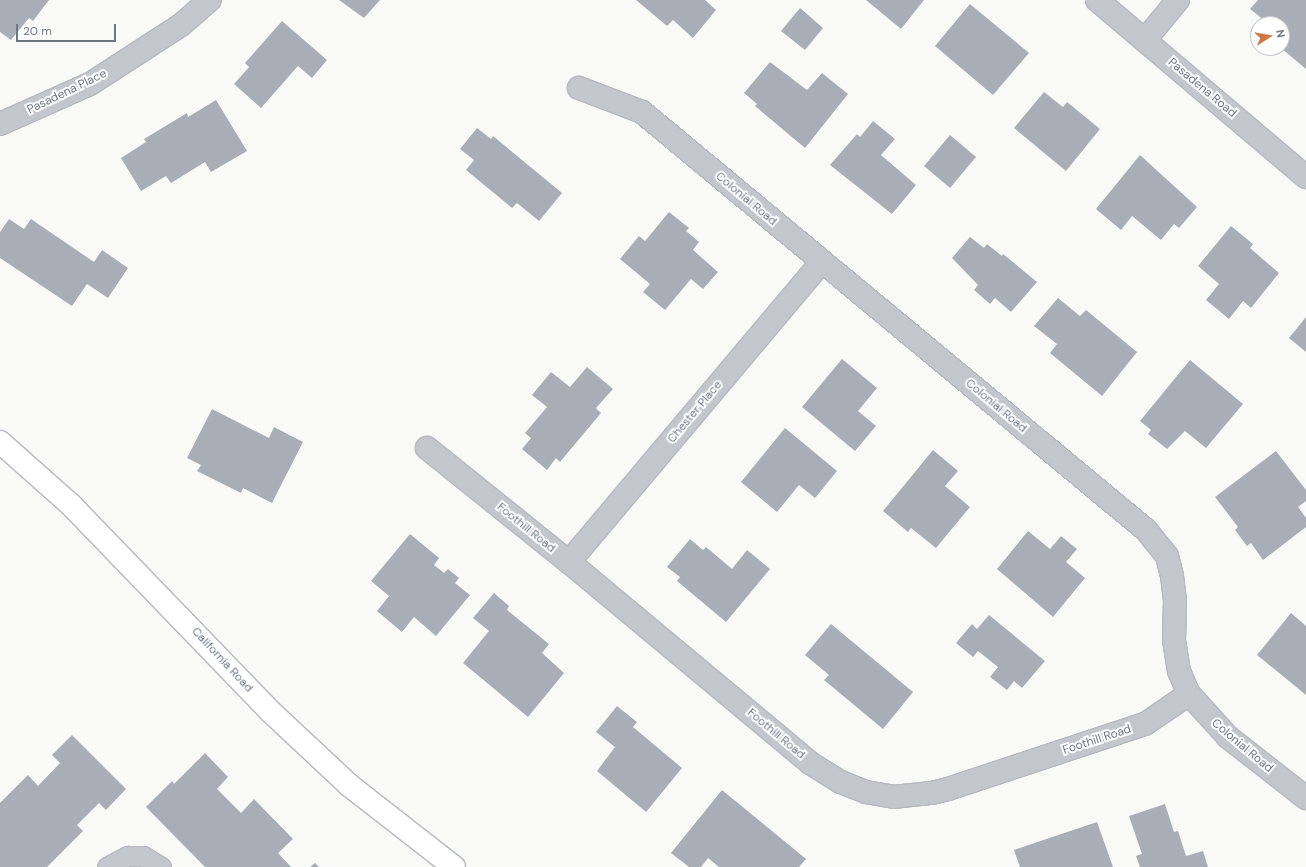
<!DOCTYPE html>
<html>
<head>
<meta charset="utf-8">
<style>
  body { margin:0 }
  #map { position:relative; width:1306px; height:867px; overflow:hidden; background:#f9f9f8; font-family:"DM Sans",sans-serif }
  div>[style] { position:absolute }
  .building>* { inset:0; background:#a9aeb6 }
  .roads { filter:drop-shadow(1px 0 #b6b9be) drop-shadow(-1px 0 #b6b9be) drop-shadow(0 1px #b6b9be) drop-shadow(0 -1px #b6b9be) }
  .lane>* { height:19px; margin:-9.5px; padding:0 9.5px; transform-origin:9.5px; border-radius:9.5px; background:#c3c6ca }
  .street>* { height:22px; margin:-11px; padding:0 11px; transform-origin:11px; border-radius:11px; background:#c3c6ca }
  .secondary>* { height:22px; margin:-11px; padding:0 11px; transform-origin:11px; border-radius:11px; background:#fff }
  span { translate:-50% -50%; white-space:nowrap; text-align:center; line-height:1.15; -webkit-text-stroke:4px #fff; paint-order:stroke }
  .street-label { font-size:12px; color:#6c7685 }
  .north { position:absolute; left:1250px; top:16px; width:40px; height:40px; box-sizing:border-box; background:#fff; border:1px solid #c4c8ce; border-radius:50%; rotate:78deg; font-size:11px; font-weight:700; line-height:16px; text-align:center; color:#6c7685 }
  .north::after { content:''; display:block; margin:auto; width:14px; height:18px; background:#d3753e; clip-path:polygon(50% 0,100% 100%,50% 72%,0 100%) }
  .scale { position:absolute; left:16px; top:24px; width:100px; height:18px; box-sizing:border-box; border:2px solid #6c7685; border-top:0; padding-left:5px; font-size:12px; line-height:14px; white-space:nowrap; color:#6c7685; -webkit-text-stroke:3px #fff; paint-order:stroke }
</style>
</head>
<body>
<div id="map">
  <div class="building">
    <i style="clip-path:polygon(0 0,49px 0,33px 21px,29px 18px,11px 40px,0 32px)"></i>
    <i style="clip-path:polygon(339px 0,380px 0,364px 18px)"></i>
    <i style="clip-path:polygon(636px 0,705px 0,716px 10px,693px 38px,673px 20px,667px 26px)"></i>
    <i style="clip-path:polygon(866px 0,924px 0,901px 29px)"></i>
    <i style="clip-path:polygon(1258px 0,1306px 0,1306px 69px,1281px 48px,1282px 24px,1269px 24px,1250px 9px)"></i>
    <i style="clip-path:polygon(970px 4px,1029px 53px,993px 95px,935px 46px)"></i>
    <i style="clip-path:polygon(800px 8px,823px 28px,805px 50px,781px 31px)"></i>
    <i style="clip-path:polygon(282px 21px,327px 60px,312px 78px,298px 66px,261px 108px,234px 84px,249px 67px,245px 63px)"></i>
    <i style="clip-path:polygon(770px 62px,807px 90px,822px 73px,848px 94px,805px 148px,755px 106px,757px 104px,744px 93px)"></i>
    <i style="clip-path:polygon(1044px 92px,1063px 107px,1067px 102px,1100px 129px,1066px 171px,1014px 128px)"></i>
    <i style="clip-path:polygon(216px 100px,247px 151px,211px 172px,205px 162px,171px 183px,166px 176px,141px 191px,121px 158px,146px 142px,144px 139px,187px 113px,188px 117px)"></i>
    <i style="clip-path:polygon(873px 121px,895px 139px,881px 155px,916px 185px,892px 214px,830px 165px,857px 134px,860px 137px)"></i>
    <i style="clip-path:polygon(477px 128px,491px 139px,493px 136px,562px 193px,539px 221px,517px 203px,512px 208px,466px 170px,474px 160px,460px 149px)"></i>
    <i style="clip-path:polygon(950px 135px,976px 157px,950px 188px,924px 166px)"></i>
    <i style="clip-path:polygon(1140px 155px,1197px 207px,1179px 228px,1174px 224px,1161px 240px,1132px 216px,1121px 230px,1096px 209px)"></i>
    <i style="clip-path:polygon(669px 212px,689px 228px,686px 231px,699px 242px,693px 250px,718px 272px,703px 289px,691px 279px,665px 310px,643px 292px,650px 284px,620px 259px,639px 236px,645px 241px)"></i>
    <i style="clip-path:polygon(9px 219px,24px 229px,31px 219px,94px 262px,102px 250px,128px 268px,108px 298px,87px 284px,72px 306px,0 258px,0 232px)"></i>
    <i style="clip-path:polygon(1231px 226px,1253px 244px,1250px 248px,1279px 273px,1251px 308px,1243px 301px,1229px 319px,1206px 300px,1219px 284px,1198px 266px)"></i>
    <i style="clip-path:polygon(970px 237px,984px 248px,987px 244px,1002px 256px,1003px 254px,1037px 282px,1011px 312px,995px 298px,990px 304px,974px 290px,978px 285px,952px 258px)"></i>
    <i style="clip-path:polygon(1058px 298px,1080px 316px,1086px 310px,1137px 352px,1102px 396px,1050px 353px,1057px 344px,1034px 326px)"></i>
    <i style="clip-path:polygon(1306px 317px,1306px 352px,1289px 338px)"></i>
    <i style="clip-path:polygon(842px 359px,877px 388px,858px 411px,876px 426px,855px 451px,802px 407px)"></i>
    <i style="clip-path:polygon(1190px 360px,1243px 404px,1206px 448px,1185px 431px,1167px 449px,1148px 434px,1151px 430px,1140px 421px)"></i>
    <i style="clip-path:polygon(587px 367px,613px 389px,596px 408px,601px 413px,560px 462px,556px 458px,547px 470px,522px 449px,531px 438px,525px 433px,547px 407px,532px 395px,551px 372px,570px 387px)"></i>
    <i style="clip-path:polygon(212px 409px,269px 438px,274px 427px,303px 442px,272px 503px,243px 488px,241px 493px,197px 471px,201px 465px,187px 458px)"></i>
    <i style="clip-path:polygon(785px 428px,837px 471px,815px 498px,799px 485px,777px 512px,741px 482px)"></i>
    <i style="clip-path:polygon(933px 450px,958px 471px,945px 486px,970px 507px,936px 548px,911px 528px,908px 532px,883px 511px)"></i>
    <i style="clip-path:polygon(1276px 451px,1306px 490px,1306px 501px,1298px 507px,1306px 518px,1306px 527px,1263px 560px,1251px 543px,1247px 546px,1235px 530px,1238px 527px,1215px 497px)"></i>
    <i style="clip-path:polygon(1028px 531px,1050px 549px,1061px 536px,1077px 549px,1066px 562px,1085px 578px,1053px 617px,997px 569px)"></i>
    <i style="clip-path:polygon(410px 534px,439px 558px,434px 565px,444px 573px,448px 569px,459px 578px,455px 583px,470px 595px,436px 636px,414px 617px,402px 632px,377px 611px,389px 596px,371px 581px)"></i>
    <i style="clip-path:polygon(690px 539px,703px 550px,706px 547px,732px 569px,747px 550px,770px 569px,726px 622px,677px 581px,680px 577px,667px 567px)"></i>
    <i style="clip-path:polygon(494px 593px,509px 606px,507px 610px,549px 644px,542px 653px,564px 673px,528px 717px,463px 663px,489px 631px,473px 618px)"></i>
    <i style="clip-path:polygon(1291px 613px,1306px 626px,1306px 695px,1257px 655px)"></i>
    <i style="clip-path:polygon(989px 615px,1045px 661px,1022px 688px,1014px 681px,1007px 690px,990px 677px,998px 667px,978px 651px,973px 657px,956px 643px,972px 624px,977px 629px)"></i>
    <i style="clip-path:polygon(831px 624px,913px 692px,883px 729px,824px 680px,829px 675px,805px 655px)"></i>
    <i style="clip-path:polygon(617px 706px,637px 722px,633px 727px,682px 768px,646px 812px,597px 771px,615px 747px,596px 732px)"></i>
    <i style="clip-path:polygon(72px 735px,126px 789px,106px 810px,99px 803px,77px 825px,83px 831px,47px 867px,0 867px,0 803px,28px 775px,38px 786px,60px 763px,52px 755px)"></i>
    <i style="clip-path:polygon(205px 753px,228px 777px,217px 789px,241px 813px,254px 799px,293px 839px,278px 853px,291px 867px,205px 867px,146px 807px,172px 781px,174px 784px)"></i>
    <i style="clip-path:polygon(722px 790px,806px 859px,799px 867px,719px 867px,708px 858px,701px 867px,689px 867px,671px 853px)"></i>
    <i style="clip-path:polygon(1165px 804px,1174px 832px,1178px 831px,1186px 856px,1203px 851px,1208px 867px,1140px 867px,1136px 856px,1142px 854px,1129px 816px)"></i>
    <i style="clip-path:polygon(1097px 822px,1113px 867px,1020px 867px,1014px 850px)"></i>
    <i style="clip-path:polygon(315px 863px,319px 867px,310px 867px)"></i>
  </div>
  <div class="roads">
    <div class="lane">
      <i style="left:107px;top:867px;width:24px;rotate:-28deg"></i>
      <i style="left:128px;top:856px;width:15px"></i>
      <i style="left:143px;top:856px;width:21px;rotate:31deg"></i>
    </div>
    <div class="street">
      <i style="left:1097px;top:0;width:274px;rotate:40.3deg"></i>
      <i style="left:1145px;top:40px;width:52px;rotate:-50.5deg"></i>
      <i style="left:579px;top:88px;width:67px;rotate:20.9deg"></i>
      <i style="left:642px;top:112px;width:655px;rotate:39.67deg"></i>
      <i style="left:1146px;top:530px;width:33px;rotate:51deg"></i>
      <i style="left:1167px;top:556px;width:21px;rotate:76deg"></i>
      <i style="left:1172px;top:576px;width:24px;rotate:83deg"></i>
      <i style="left:1175px;top:600px;width:40px;rotate:91.4deg"></i>
      <i style="left:1174px;top:640px;width:31px;rotate:81deg"></i>
      <i style="left:1179px;top:671px;width:25px;rotate:67deg"></i>
      <i style="left:1189px;top:694px;width:58px;rotate:47.8deg"></i>
      <i style="left:1228px;top:737px;width:99px;rotate:38deg"></i>
      <i style="left:0;top:124px;width:98px;rotate:-24deg"></i>
      <i style="left:90px;top:84px;width:108px;rotate:-33deg"></i>
      <i style="left:181px;top:25px;width:38px;rotate:-41deg"></i>
      <i style="left:427px;top:448px;width:182px;rotate:38.8deg"></i>
      <i style="left:569px;top:562px;width:314px;rotate:39.8deg"></i>
      <i style="left:810px;top:763px;width:36px;rotate:32deg"></i>
      <i style="left:841px;top:782px;width:27px;rotate:22deg"></i>
      <i style="left:866px;top:792px;width:27px;rotate:10deg"></i>
      <i style="left:893px;top:797px;width:39px;rotate:-6deg"></i>
      <i style="left:932px;top:793px;width:16px;rotate:-14deg"></i>
      <i style="left:948px;top:789px;width:207px;rotate:-18.3deg"></i>
      <i style="left:1145px;top:724px;width:53px;rotate:-34.3deg"></i>
      <i style="left:569px;top:562px;width:392px;rotate:-49.9deg"></i>
    </div>
    <div class="secondary">
      <i style="left:0;top:442px;width:96px;rotate:41.6deg"></i>
      <i style="left:72px;top:506px;width:286px;rotate:46deg"></i>
      <i style="left:271px;top:712px;width:107px;rotate:43.1deg"></i>
      <i style="left:349px;top:785px;width:133px;rotate:38deg"></i>
    </div>
  </div>
  <div class="street-label">
    <span style="left:1202px;top:88px;rotate:40deg">Pasadena Road</span>
    <span style="left:67px;top:92px;rotate:-26deg">Pasadena Place</span>
    <span style="left:746px;top:199px;rotate:40deg">Colonial Road</span>
    <span style="left:996px;top:406px;rotate:40deg">Colonial Road</span>
    <span style="left:695px;top:412px;rotate:-50deg">Chester Place</span>
    <span style="left:526px;top:528px;rotate:39deg">Foothill Road</span>
    <span style="left:222px;top:660px;rotate:47deg">California Road</span>
    <span style="left:776px;top:734px;rotate:40deg">Foothill Road</span>
    <span style="left:1097px;top:740px;rotate:-18deg">Foothill Road</span>
    <span style="left:1242px;top:746px;rotate:40deg">Colonial Road</span>
  </div>
  <div class="north">N</div>
  <div class="scale">20 m</div>
</div>
</body>
</html>
